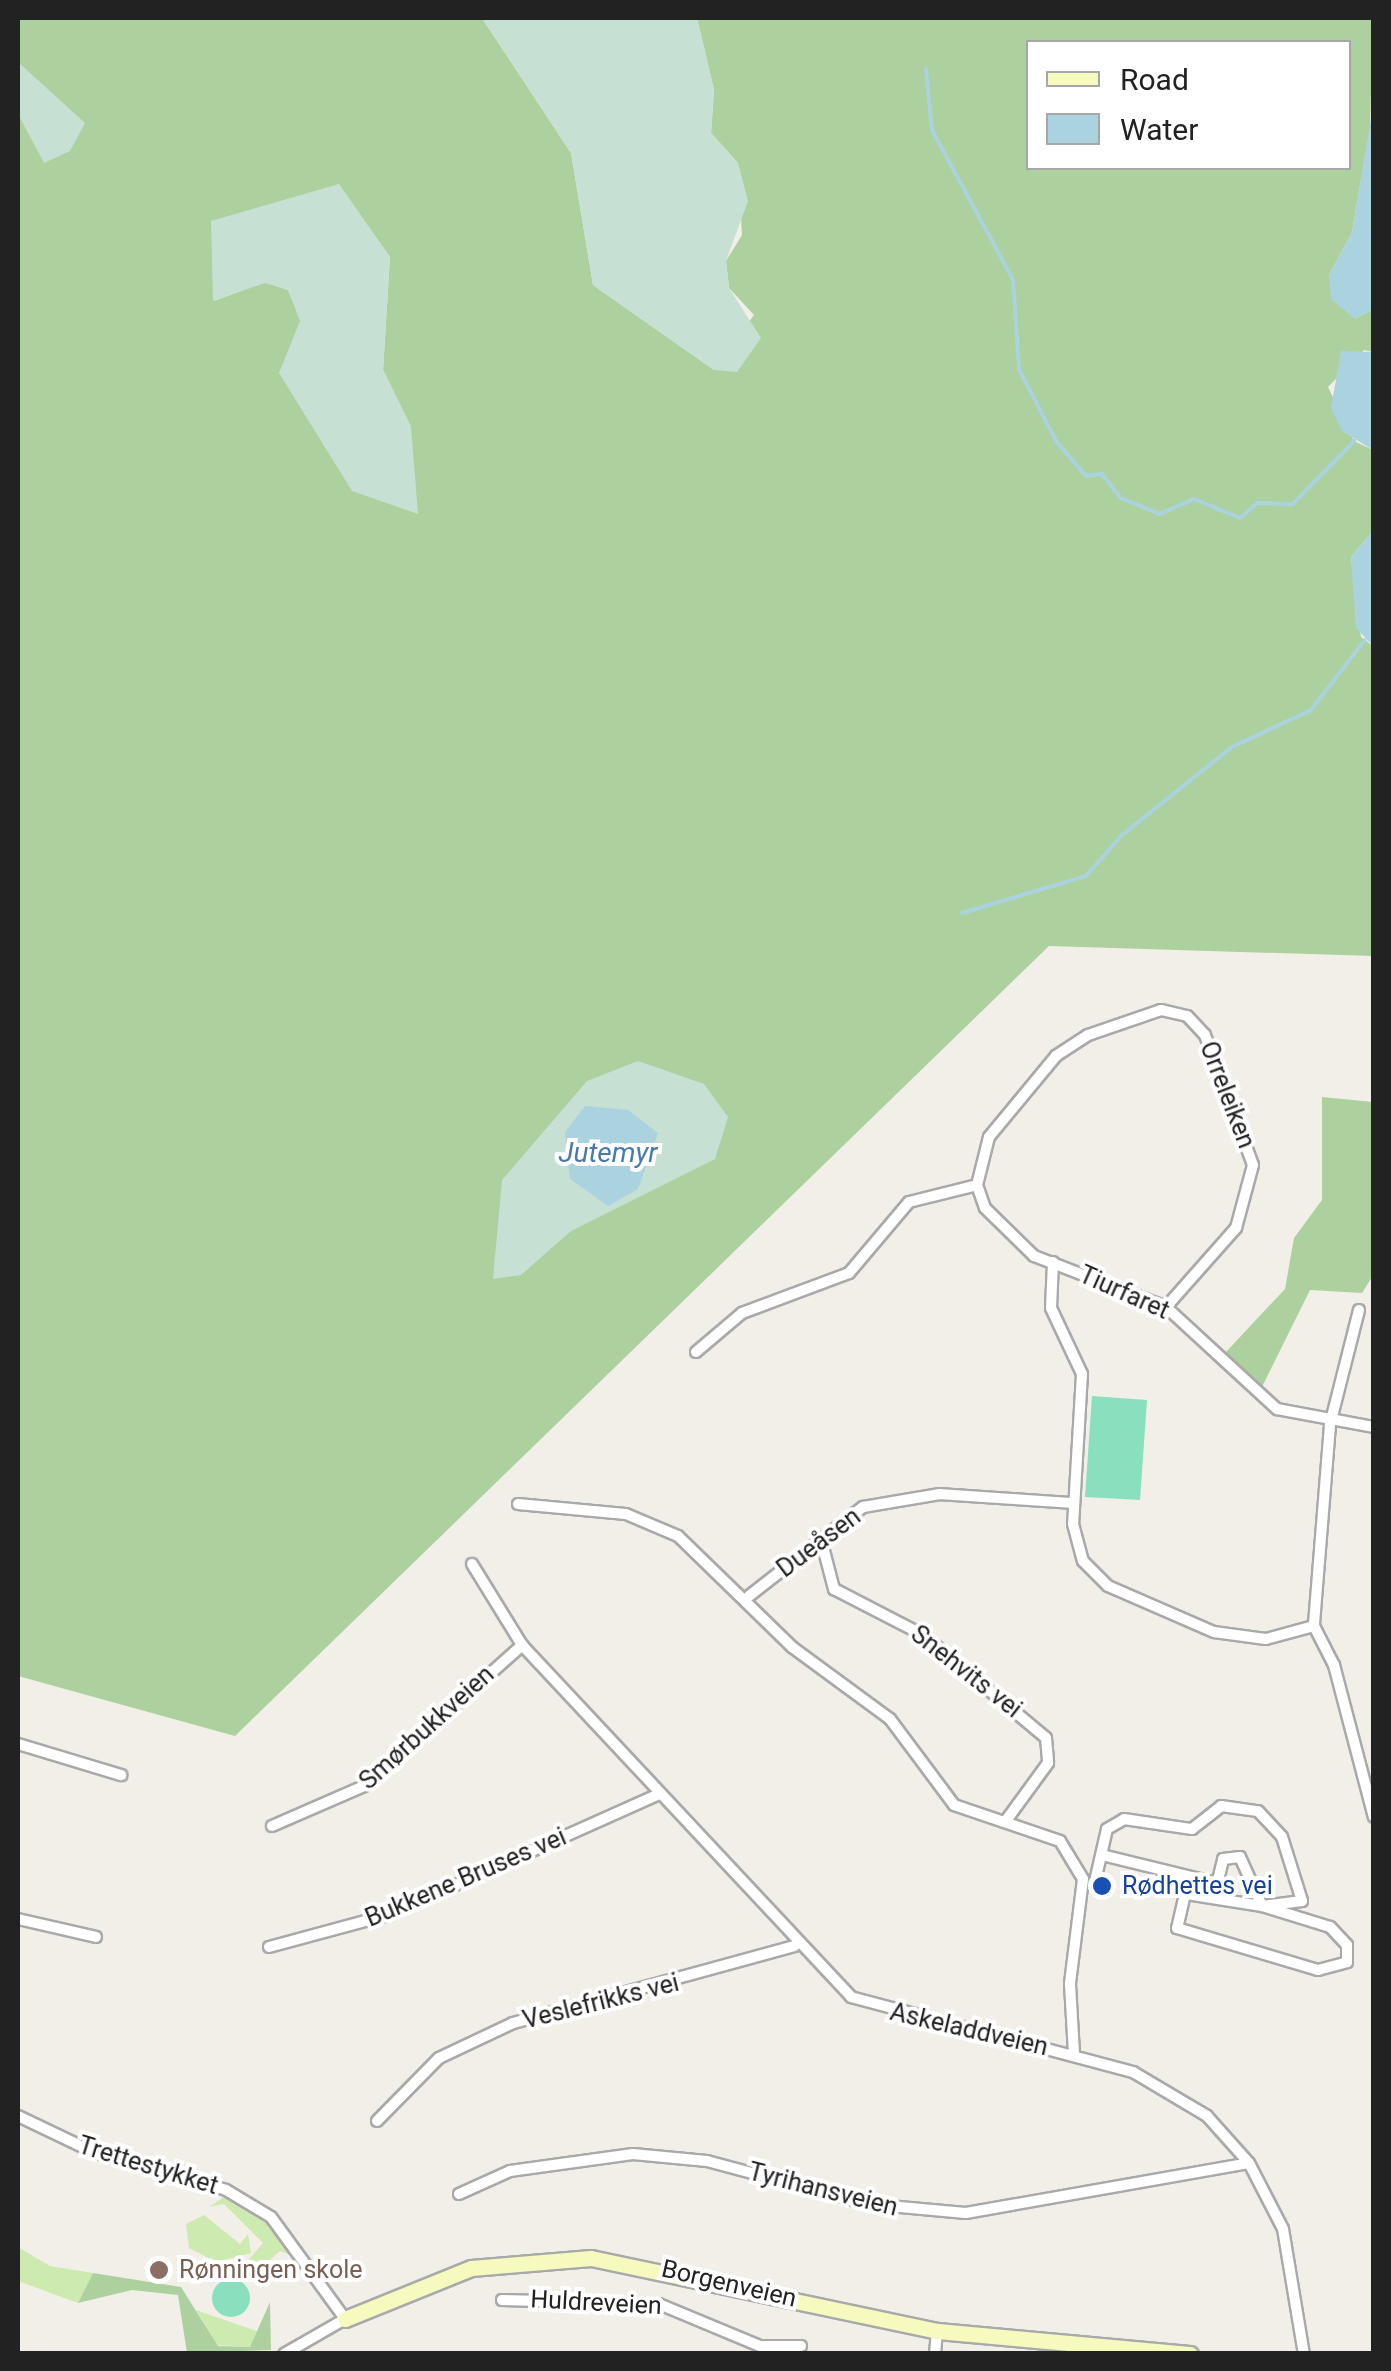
<!DOCTYPE html>
<html>
<head>
<meta charset="utf-8">
<style>
  body { margin:0 }
  #map { position:relative; width:1391px; height:2371px; overflow:hidden; background:#f2efe9; font-family:Roboto,sans-serif }
  div>[style] { position:absolute }
  .grass>* { inset:0; background:#cdebb0 }
  .forest>* { inset:0; background:#add19e }
  .wetland>* { inset:0; background:#c6e0d4 }
  .pitch>* { inset:0; background:#88e0be }
  .round { border-radius:50% }
  .water>* { inset:0; background:#aad3df }
  .stream>* { height:4px; margin:-2px; padding:0 2px; transform-origin:2px; border-radius:2px; background:#aad3df }
  .roads { filter:drop-shadow(2px 0 #a9a9a9) drop-shadow(-2px 0 #a9a9a9) drop-shadow(0 2px #a9a9a9) drop-shadow(0 -2px #a9a9a9) }
  .street>* { height:10px; margin:-5px; padding:0 5px; transform-origin:5px; border-radius:5px; background:#fff }
  .secondary>* { height:15px; margin:-7.5px; padding:0 7.5px; transform-origin:7.5px; border-radius:7.5px; background:#f7fabf }
  .dots>* { width:28px; height:28px; translate:-50% -50%; box-sizing:border-box; border:5px solid #fff; border-radius:50% }
  span { translate:-50% -50%; white-space:nowrap; text-align:center; line-height:1.15; -webkit-text-stroke:8px #fff; paint-order:stroke }
  .street-label { font-size:25px; color:#222 }
  .transit-label { font-size:25px; color:#164399 }
  .left { translate:0 -50%; text-align:left }
  .education-label { font-size:25px; color:#785e54 }
  .water-label { font-size:28px; color:#4a7aab; font-style:italic }
  .frame { position:absolute; inset:0; border:20px solid #222; pointer-events:none }
  .legend { position:absolute; left:1026px; top:40px; width:325px; height:130px; box-sizing:border-box; background:#fff; border:2px solid #a7a7a7; margin:0; padding:12px 18px; list-style:none; font-size:30px; color:#222 }
  .legend li { display:flex; align-items:center; gap:20px; height:50px }
  .legend b { width:50px; border:2px solid #a7a7a7 }
</style>
</head>
<body>
<div id="map">
  <div class="grass">
    <i style="clip-path:polygon(224px 2197px,272px 2227px,291px 2255px,280px 2251px,259px 2269px,262px 2280px,237px 2273px,263px 2243px,224px 2204px,209px 2207px)"></i>
    <i style="clip-path:polygon(204px 2215px,240px 2244px,248px 2234px,251px 2253px,216px 2262px,189px 2248px,186px 2224px)"></i>
    <i style="clip-path:polygon(18px 2247px,50px 2266px,93px 2273px,78px 2303px,18px 2281px)"></i>
    <i style="clip-path:polygon(196px 2310px,257px 2331px,256px 2337px,250px 2347px,217px 2345px)"></i>
  </div>
  <div class="forest">
    <i style="clip-path:polygon(evenodd,18px 18px,482px 18px,571px 153px,593px 285px,714px 370px,754px 315px,729px 288px,726px 261px,742px 235px,738px 163px,711px 133px,714px 90px,697px 18px,1373px 18px,1370px 128px,1352px 232px,1329px 276px,1355px 319px,1373px 309px,1373px 352px,1364px 350px,1328px 387px,1354px 441px,1373px 450px,1373px 531px,1351px 557px,1361px 637px,1373px 646px,1373px 956px,1049px 946px,235px 1736px,18px 1676px,18px 18px,1028px 42px,1348px 42px,1348px 168px,1028px 168px,1028px 42px,18px 18px,338px 184px,390px 257px,383px 370px,411px 427px,301px 321px,288px 290px,265px 282px,214px 301px,338px 184px)"></i>
    <i style="clip-path:polygon(1322px 1097px,1373px 1102px,1374px 1274px,1362px 1293px,1310px 1290px,1260px 1391px,1225px 1353px,1285px 1289px,1294px 1238px,1322px 1200px)"></i>
    <i style="clip-path:polygon(93px 2273px,181px 2287px,218px 2346px,250px 2347px,270px 2302px,271px 2350px,187px 2353px,178px 2295px,132px 2290px,78px 2303px)"></i>
  </div>
  <div class="wetland">
    <i style="clip-path:polygon(482px 18px,697px 18px,714px 90px,711px 133px,738px 163px,748px 201px,726px 261px,729px 288px,761px 338px,737px 372px,714px 370px,593px 285px,571px 153px)"></i>
    <i style="clip-path:polygon(18px 62px,85px 123px,70px 151px,44px 163px,18px 114px)"></i>
    <i style="clip-path:polygon(339px 184px,390px 257px,383px 370px,411px 427px,418px 514px,352px 491px,279px 373px,300px 321px,288px 290px,265px 283px,213px 301px,211px 221px)"></i>
    <i style="clip-path:polygon(638px 1061px,704px 1084px,728px 1117px,715px 1159px,571px 1231px,521px 1275px,493px 1279px,502px 1180px,587px 1081px)"></i>
  </div>
  <div class="pitch">
    <i style="clip-path:polygon(1092px 1396px,1147px 1400px,1140px 1500px,1085px 1497px)"></i>
    <i class="round" style="left:212px;top:2279px;width:38px;height:38px"></i>
  </div>
  <div class="water">
    <i style="clip-path:polygon(1373px 107px,1373px 309px,1355px 319px,1331px 299px,1329px 276px,1352px 232px)"></i>
    <i style="clip-path:polygon(1341px 351px,1373px 352px,1373px 450px,1342px 431px,1331px 408px)"></i>
    <i style="clip-path:polygon(1373px 531px,1373px 646px,1356px 628px,1351px 557px)"></i>
    <i style="clip-path:polygon(585px 1106px,628px 1110px,658px 1133px,638px 1189px,608px 1206px,570px 1179px,565px 1132px)"></i>
  </div>
  <div class="stream">
    <i style="left:926px;top:69px;width:61px;rotate:84.4deg"></i>
    <i style="left:932px;top:130px;width:170px;rotate:61.6deg"></i>
    <i style="left:1013px;top:280px;width:89px;rotate:86.1deg"></i>
    <i style="left:1019px;top:369px;width:81px;rotate:62.8deg"></i>
    <i style="left:1056px;top:441px;width:46px;rotate:49.4deg"></i>
    <i style="left:1086px;top:476px;width:16px;rotate:-7deg"></i>
    <i style="left:1102px;top:474px;width:31px;rotate:52deg"></i>
    <i style="left:1121px;top:498px;width:42px;rotate:22.3deg"></i>
    <i style="left:1160px;top:514px;width:37px;rotate:-24deg"></i>
    <i style="left:1194px;top:499px;width:50px;rotate:22.4deg"></i>
    <i style="left:1240px;top:518px;width:23px;rotate:-41deg"></i>
    <i style="left:1257px;top:503px;width:36px;rotate:2deg"></i>
    <i style="left:1293px;top:504px;width:88px;rotate:-45.9deg"></i>
    <i style="left:962px;top:913px;width:129px;rotate:-16.6deg"></i>
    <i style="left:1086px;top:876px;width:55px;rotate:-48.7deg"></i>
    <i style="left:1122px;top:835px;width:141px;rotate:-38.7deg"></i>
    <i style="left:1232px;top:747px;width:87px;rotate:-25.1deg"></i>
    <i style="left:1311px;top:710px;width:88px;rotate:-52.4deg"></i>
  </div>
  <div class="roads">
    <div class="street">
      <i style="left:1053px;top:1262px;width:46px;rotate:92.5deg"></i>
      <i style="left:1051px;top:1308px;width:73px;rotate:64.8deg"></i>
      <i style="left:1082px;top:1374px;width:150px;rotate:93.4deg"></i>
      <i style="left:1073px;top:1524px;width:38px;rotate:75deg"></i>
      <i style="left:1083px;top:1561px;width:35px;rotate:45deg"></i>
      <i style="left:1108px;top:1586px;width:116px;rotate:23.5deg"></i>
      <i style="left:1214px;top:1632px;width:52px;rotate:7.7deg"></i>
      <i style="left:1266px;top:1639px;width:50px;rotate:-15.2deg"></i>
      <i style="left:1166px;top:1307px;width:106px;rotate:-48.5deg"></i>
      <i style="left:1236px;top:1228px;width:65px;rotate:-74.9deg"></i>
      <i style="left:1253px;top:1165px;width:139px;rotate:-110.3deg"></i>
      <i style="left:1205px;top:1035px;width:26px;rotate:-133deg"></i>
      <i style="left:1187px;top:1016px;width:27px;rotate:-167deg"></i>
      <i style="left:1161px;top:1010px;width:77px;rotate:161.1deg"></i>
      <i style="left:1088px;top:1035px;width:38px;rotate:147deg"></i>
      <i style="left:1056px;top:1056px;width:105px;rotate:129.6deg"></i>
      <i style="left:989px;top:1137px;width:49px;rotate:104deg"></i>
      <i style="left:977px;top:1185px;width:24px;rotate:71deg"></i>
      <i style="left:985px;top:1208px;width:69px;rotate:44.4deg"></i>
      <i style="left:1034px;top:1256px;width:142px;rotate:21.1deg"></i>
      <i style="left:1166px;top:1307px;width:151px;rotate:42.6deg"></i>
      <i style="left:1277px;top:1409px;width:99px;rotate:10.5deg"></i>
      <i style="left:1359px;top:1310px;width:119px;rotate:104.2deg"></i>
      <i style="left:1330px;top:1425px;width:202px;rotate:94.6deg"></i>
      <i style="left:1314px;top:1626px;width:44px;rotate:62.9deg"></i>
      <i style="left:1334px;top:1665px;width:157px;rotate:75.3deg"></i>
      <i style="left:696px;top:1352px;width:60px;rotate:-40.3deg"></i>
      <i style="left:742px;top:1313px;width:114px;rotate:-20.5deg"></i>
      <i style="left:849px;top:1273px;width:93px;rotate:-49.8deg"></i>
      <i style="left:909px;top:1202px;width:70px;rotate:-14deg"></i>
      <i style="left:518px;top:1504px;width:108px;rotate:5.3deg"></i>
      <i style="left:626px;top:1514px;width:56px;rotate:22.9deg"></i>
      <i style="left:678px;top:1536px;width:159px;rotate:44.2deg"></i>
      <i style="left:792px;top:1647px;width:122px;rotate:36.3deg"></i>
      <i style="left:890px;top:1719px;width:107px;rotate:53.3deg"></i>
      <i style="left:954px;top:1805px;width:112px;rotate:18.8deg"></i>
      <i style="left:1060px;top:1841px;width:44px;rotate:58.8deg"></i>
      <i style="left:1083px;top:1879px;width:106px;rotate:97.1deg"></i>
      <i style="left:1070px;top:1984px;width:70px;rotate:86.7deg"></i>
      <i style="left:822px;top:1543px;width:48px;rotate:75.4deg"></i>
      <i style="left:834px;top:1589px;width:100px;rotate:27.3deg"></i>
      <i style="left:923px;top:1635px;width:160px;rotate:39.9deg"></i>
      <i style="left:1046px;top:1738px;width:25px;rotate:85deg"></i>
      <i style="left:1048px;top:1763px;width:73px;rotate:126.1deg"></i>
      <i style="left:472px;top:1564px;width:95px;rotate:58.3deg"></i>
      <i style="left:522px;top:1645px;width:482px;rotate:46.9deg"></i>
      <i style="left:851px;top:1997px;width:292px;rotate:14.9deg"></i>
      <i style="left:1133px;top:2072px;width:86px;rotate:30.7deg"></i>
      <i style="left:1207px;top:2116px;width:63px;rotate:48.2deg"></i>
      <i style="left:1249px;top:2163px;width:74px;rotate:62.7deg"></i>
      <i style="left:1283px;top:2229px;width:127px;rotate:80.5deg"></i>
      <i style="left:749px;top:1596px;width:145px;rotate:-38deg"></i>
      <i style="left:863px;top:1507px;width:78px;rotate:-9.6deg"></i>
      <i style="left:940px;top:1494px;width:133px;rotate:3.9deg"></i>
      <i style="left:18px;top:1744px;width:108px;rotate:16.8deg"></i>
      <i style="left:272px;top:1826px;width:100px;rotate:-23.5deg"></i>
      <i style="left:364px;top:1786px;width:212px;rotate:-41.7deg"></i>
      <i style="left:1102px;top:1855px;width:117px;rotate:13.8deg"></i>
      <i style="left:1096px;top:1877px;width:49px;rotate:-77.1deg"></i>
      <i style="left:1107px;top:1829px;width:20px;rotate:-30deg"></i>
      <i style="left:1124px;top:1819px;width:69px;rotate:8.4deg"></i>
      <i style="left:1192px;top:1829px;width:37px;rotate:-38deg"></i>
      <i style="left:1221px;top:1806px;width:37px;rotate:8deg"></i>
      <i style="left:1258px;top:1811px;width:35px;rotate:47deg"></i>
      <i style="left:1282px;top:1837px;width:67px;rotate:72.6deg"></i>
      <i style="left:1302px;top:1901px;width:40px;rotate:172.9deg"></i>
      <i style="left:1262px;top:1906px;width:78px;rotate:-171.1deg"></i>
      <i style="left:1185px;top:1894px;width:35px;rotate:103deg"></i>
      <i style="left:1177px;top:1928px;width:147px;rotate:16.6deg"></i>
      <i style="left:1318px;top:1970px;width:30px;rotate:-15deg"></i>
      <i style="left:1347px;top:1962px;width:17px;rotate:-90deg"></i>
      <i style="left:1347px;top:1945px;width:25px;rotate:-133deg"></i>
      <i style="left:1330px;top:1927px;width:71px;rotate:-162.8deg"></i>
      <i style="left:1216px;top:1888px;width:30px;rotate:-76deg"></i>
      <i style="left:1223px;top:1859px;width:17px;rotate:-7deg"></i>
      <i style="left:1240px;top:1857px;width:54px;rotate:65.8deg"></i>
      <i style="left:18px;top:1919px;width:80px;rotate:13deg"></i>
      <i style="left:269px;top:1947px;width:126px;rotate:-15.1deg"></i>
      <i style="left:391px;top:1914px;width:294px;rotate:-24.1deg"></i>
      <i style="left:18px;top:2116px;width:83px;rotate:25.6deg"></i>
      <i style="left:93px;top:2152px;width:138px;rotate:15.9deg"></i>
      <i style="left:226px;top:2190px;width:52px;rotate:31deg"></i>
      <i style="left:271px;top:2217px;width:126px;rotate:54deg"></i>
      <i style="left:345px;top:2319px;width:70px;rotate:150.2deg"></i>
      <i style="left:377px;top:2121px;width:88px;rotate:-45.5deg"></i>
      <i style="left:439px;top:2058px;width:82px;rotate:-25.3deg"></i>
      <i style="left:513px;top:2023px;width:292px;rotate:-15.3deg"></i>
      <i style="left:459px;top:2194px;width:56px;rotate:-24.3deg"></i>
      <i style="left:510px;top:2171px;width:124px;rotate:-7.9deg"></i>
      <i style="left:633px;top:2154px;width:74px;rotate:5.4deg"></i>
      <i style="left:707px;top:2161px;width:166px;rotate:15deg"></i>
      <i style="left:867px;top:2204px;width:99px;rotate:5.2deg"></i>
      <i style="left:966px;top:2213px;width:287px;rotate:-10deg"></i>
      <i style="left:502px;top:2300px;width:157px;rotate:1.5deg"></i>
      <i style="left:659px;top:2304px;width:109px;rotate:22.6deg"></i>
      <i style="left:760px;top:2346px;width:41px"></i>
      <i style="left:935px;top:2354px;width:23px;rotate:-85deg"></i>
    </div>
    <div class="secondary">
      <i style="left:345px;top:2319px;width:136px;rotate:-22deg"></i>
      <i style="left:471px;top:2268px;width:120px;rotate:-4.8deg"></i>
      <i style="left:591px;top:2258px;width:354px;rotate:11.9deg"></i>
      <i style="left:937px;top:2331px;width:254px;rotate:5.2deg"></i>
    </div>
  </div>
  <div class="dots">
    <i style="left:1102px;top:1886px;background:#1a4fb4"></i>
    <i style="left:159px;top:2270px;background:#8d6e63"></i>
  </div>
  <div class="street-label">
    <span style="left:1227px;top:1095px;rotate:69deg">Orreleiken</span>
    <span style="left:1124px;top:1293px;rotate:24deg">Tiurfaret</span>
    <span style="left:819px;top:1543px;rotate:-37deg">Dueåsen</span>
    <span style="left:966px;top:1672px;rotate:38deg">Snehvits vei</span>
    <span style="left:427px;top:1728px;rotate:-42deg">Smørbukkveien</span>
    <span style="left:466px;top:1878px;rotate:-23deg">Bukkene Bruses vei</span>
    <span style="left:601px;top:2002px;rotate:-14deg">Veslefrikks vei</span>
    <span style="left:969px;top:2030px;rotate:13deg">Askeladdveien</span>
    <span style="left:148px;top:2166px;rotate:17deg">Trettestykket</span>
    <span style="left:823px;top:2190px;rotate:14deg">Tyrihansveien</span>
    <span style="left:729px;top:2284px;rotate:13deg">Borgenveien</span>
    <span style="left:596px;top:2303px;rotate:3deg">Huldreveien</span>
  </div>
  <div class="transit-label">
    <span class="left" style="left:1122px;top:1886px">Rødhettes vei</span>
  </div>
  <div class="education-label">
    <span class="left" style="left:179px;top:2270px">Rønningen skole</span>
  </div>
  <div class="water-label">
    <span style="left:608px;top:1153px">Jutemyr</span>
  </div>
  <div class="frame"></div>
  <ul class="legend">
  <li><b style="height:12px;background:#f7fabf"></b>Road</li>
  <li><b style="height:28px;background:#aad3df"></b>Water</li>
  </ul>
</div>
</body>
</html>
